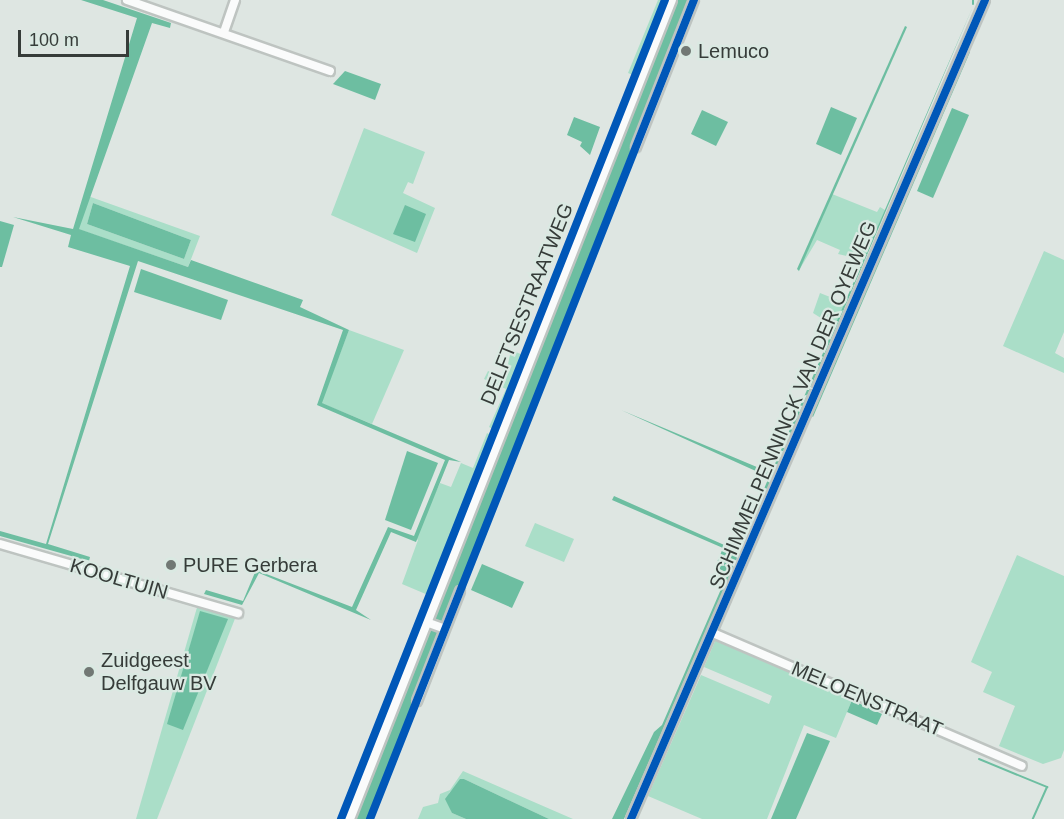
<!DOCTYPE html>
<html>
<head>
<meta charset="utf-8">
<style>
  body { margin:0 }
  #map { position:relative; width:1064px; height:819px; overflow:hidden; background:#dee6e2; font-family:Arial,sans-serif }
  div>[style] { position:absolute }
  .green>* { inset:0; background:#aadec8 }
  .water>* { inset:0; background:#6dbea1 }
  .stream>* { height:2px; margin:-1px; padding:0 1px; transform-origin:1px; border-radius:1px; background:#6dbea1 }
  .roads { filter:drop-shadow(2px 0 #bec4c1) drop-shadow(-2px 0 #bec4c1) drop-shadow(0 2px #bec4c1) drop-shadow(0 -2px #bec4c1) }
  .street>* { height:8px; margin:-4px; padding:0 4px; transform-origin:4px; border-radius:4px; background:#fafbfb }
  .secondary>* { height:10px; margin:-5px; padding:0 5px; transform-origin:5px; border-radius:5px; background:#fafbfb }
  .cycleway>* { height:8px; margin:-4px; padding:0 4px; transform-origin:4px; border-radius:4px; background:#0057b8 }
  .dots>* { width:16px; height:16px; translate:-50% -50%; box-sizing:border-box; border:3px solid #dae9e2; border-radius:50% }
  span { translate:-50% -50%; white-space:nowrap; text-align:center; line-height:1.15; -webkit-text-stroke:4.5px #dae9e2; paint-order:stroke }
  .poi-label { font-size:20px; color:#363c39 }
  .left { translate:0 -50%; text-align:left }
  .street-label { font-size:20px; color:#363c39 }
  .scale { position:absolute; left:18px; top:30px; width:111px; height:27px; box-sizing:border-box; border:3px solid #363c39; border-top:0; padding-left:8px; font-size:18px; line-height:21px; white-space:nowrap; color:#363c39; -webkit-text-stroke:4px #dae9e2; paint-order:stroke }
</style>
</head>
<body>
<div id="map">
  <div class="green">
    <i style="clip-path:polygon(658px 0,663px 0,633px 75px,628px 73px)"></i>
    <i style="clip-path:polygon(690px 0,565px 322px,444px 626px,441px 626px)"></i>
    <i style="clip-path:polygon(364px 128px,425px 152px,413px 184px,408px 182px,403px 193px,435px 208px,417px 253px,331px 215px)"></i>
    <i style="clip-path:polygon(832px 194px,877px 212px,880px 207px,885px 210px,864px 260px,838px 254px,840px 250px,817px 240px,798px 272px)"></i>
    <i style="clip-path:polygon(evenodd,88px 196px,200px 236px,188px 267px,78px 229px,88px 196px,93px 203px,191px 240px,184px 259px,87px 224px,93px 203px)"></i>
    <i style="clip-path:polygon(1044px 251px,1064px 260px,1064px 332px,1055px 353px,1064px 358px,1064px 373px,1003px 346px)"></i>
    <i style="clip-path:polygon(820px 293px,845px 303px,835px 327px,813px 313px)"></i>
    <i style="clip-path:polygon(349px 330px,404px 350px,372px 424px,321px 403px)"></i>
    <i style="clip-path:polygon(511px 350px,523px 355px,493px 429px,489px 427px,506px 389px,484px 379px,488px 371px,505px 378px)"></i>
    <i style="clip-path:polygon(487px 433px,491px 435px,428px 595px,402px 584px,418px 540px,414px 538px,440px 483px,451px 487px,461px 463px,473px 468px)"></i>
    <i style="clip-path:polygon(535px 523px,574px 539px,564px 562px,525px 546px)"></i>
    <i style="clip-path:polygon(1017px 555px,1064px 576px,1064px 750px,1061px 758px,1043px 764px,999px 746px,1015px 706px,983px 692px,992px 672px,971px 662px)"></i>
    <i style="clip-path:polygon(198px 604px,236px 616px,157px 819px,136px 819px)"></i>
    <i style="clip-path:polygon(716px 639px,852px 700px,836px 738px,804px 725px,767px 819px,702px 819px,648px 796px,701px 675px,769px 704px,772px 696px,704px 667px)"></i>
    <i style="clip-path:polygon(463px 771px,573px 819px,549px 819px,464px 779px,449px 793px,452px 813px,466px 819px,418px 819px,423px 807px,438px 803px,440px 794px,450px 790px)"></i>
  </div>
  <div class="water">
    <i style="clip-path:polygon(81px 0,103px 0,171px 23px,170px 28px,152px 23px,79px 229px,188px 267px,191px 260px,303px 300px,300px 307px,349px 330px,322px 403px,461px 462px,449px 460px,416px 542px,391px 532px,356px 610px,371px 620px,259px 573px,242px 605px,204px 594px,206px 590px,243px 601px,256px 570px,352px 607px,388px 527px,414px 536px,445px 460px,317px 405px,343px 330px,138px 261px,48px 544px,90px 557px,89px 561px,0 536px,0 531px,46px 544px,130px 266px,68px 247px,71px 235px,13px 217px,73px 229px,137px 18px)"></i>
    <i style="clip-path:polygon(678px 0,690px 0,367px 819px,354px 819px)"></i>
    <i style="clip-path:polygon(974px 4px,744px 544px,741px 543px,769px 477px,621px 410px,771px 473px)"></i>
    <i style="clip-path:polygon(905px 26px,907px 27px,799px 271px,797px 269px)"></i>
    <i style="clip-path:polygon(969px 51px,970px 52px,813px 417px,812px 416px)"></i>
    <i style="clip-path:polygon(345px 71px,381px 84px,375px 100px,333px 84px)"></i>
    <i style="clip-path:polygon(831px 107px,857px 118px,841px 155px,816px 144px)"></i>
    <i style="clip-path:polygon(952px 108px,969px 115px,933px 198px,917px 191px)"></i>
    <i style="clip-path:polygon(702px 110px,728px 122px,716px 146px,691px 134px)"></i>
    <i style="clip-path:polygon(574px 117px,600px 127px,590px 155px,580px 146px,582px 142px,567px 135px)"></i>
    <i style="clip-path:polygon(93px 203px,191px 240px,184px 259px,87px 224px)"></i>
    <i style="clip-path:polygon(405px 205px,426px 214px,415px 242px,393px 234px)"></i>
    <i style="clip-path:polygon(0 221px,14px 225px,2px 267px,0 267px)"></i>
    <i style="clip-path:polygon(141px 269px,228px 300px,221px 320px,134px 292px)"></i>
    <i style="clip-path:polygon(407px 451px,438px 463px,411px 530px,385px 520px)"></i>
    <i style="clip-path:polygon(614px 496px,740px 552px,624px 819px,612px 819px,654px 732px,662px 725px,728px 573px,715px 567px,723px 548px,612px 500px)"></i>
    <i style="clip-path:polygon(482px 564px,524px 582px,512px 608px,471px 590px)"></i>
    <i style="clip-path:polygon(200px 611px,228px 619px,183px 730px,167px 724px)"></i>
    <i style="clip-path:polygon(852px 700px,882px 714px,877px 725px,847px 712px)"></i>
    <i style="clip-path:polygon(807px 733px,830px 741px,796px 819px,771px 819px)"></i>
    <i style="clip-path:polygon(460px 779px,464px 779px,549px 819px,466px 819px,452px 813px,445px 799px)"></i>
  </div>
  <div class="stream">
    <i style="left:973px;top:0;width:4px;rotate:90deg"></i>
    <i style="left:979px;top:759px;width:74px;rotate:22.4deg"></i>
    <i style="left:1047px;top:787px;width:35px;rotate:114deg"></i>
  </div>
  <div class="roads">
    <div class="street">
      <i style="left:127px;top:0;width:215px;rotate:19.3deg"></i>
      <i style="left:224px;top:32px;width:34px;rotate:-71deg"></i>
      <i style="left:636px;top:147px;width:158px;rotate:-68.5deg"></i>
      <i style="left:0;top:544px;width:248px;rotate:16.2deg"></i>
      <i style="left:426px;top:622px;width:20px;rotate:20deg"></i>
      <i style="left:713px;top:633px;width:336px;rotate:23.3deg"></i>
      <i style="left:417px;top:701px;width:118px;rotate:-68.6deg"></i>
      <i style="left:631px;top:819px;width:892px;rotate:-66.62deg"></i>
    </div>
    <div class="secondary">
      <i style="left:349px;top:819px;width:880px;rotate:-68.54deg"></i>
    </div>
  </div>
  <div class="cycleway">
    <i style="left:341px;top:819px;width:881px;rotate:-68.42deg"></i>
    <i style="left:370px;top:819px;width:881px;rotate:-68.42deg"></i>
    <i style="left:631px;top:819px;width:892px;rotate:-66.62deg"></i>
  </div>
  <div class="dots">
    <i style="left:686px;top:51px;background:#717874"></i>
    <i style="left:171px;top:565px;background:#717874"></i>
    <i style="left:89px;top:672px;background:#717874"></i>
  </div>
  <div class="poi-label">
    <span class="left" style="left:698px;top:51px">Lemuco</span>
    <span class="left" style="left:183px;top:565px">PURE Gerbera</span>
    <span class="left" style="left:101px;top:672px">Zuidgeest<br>Delfgauw BV</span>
  </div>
  <div class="street-label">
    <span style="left:527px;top:304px;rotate:-68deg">DELFTSESTRAATWEG</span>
    <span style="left:793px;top:405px;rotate:-67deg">SCHIMMELPENNINCK VAN DER OYEWEG</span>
    <span style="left:119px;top:579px;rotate:16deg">KOOLTUIN</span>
    <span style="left:867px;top:699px;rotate:23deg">MELOENSTRAAT</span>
  </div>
  <div class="scale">100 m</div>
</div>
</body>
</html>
